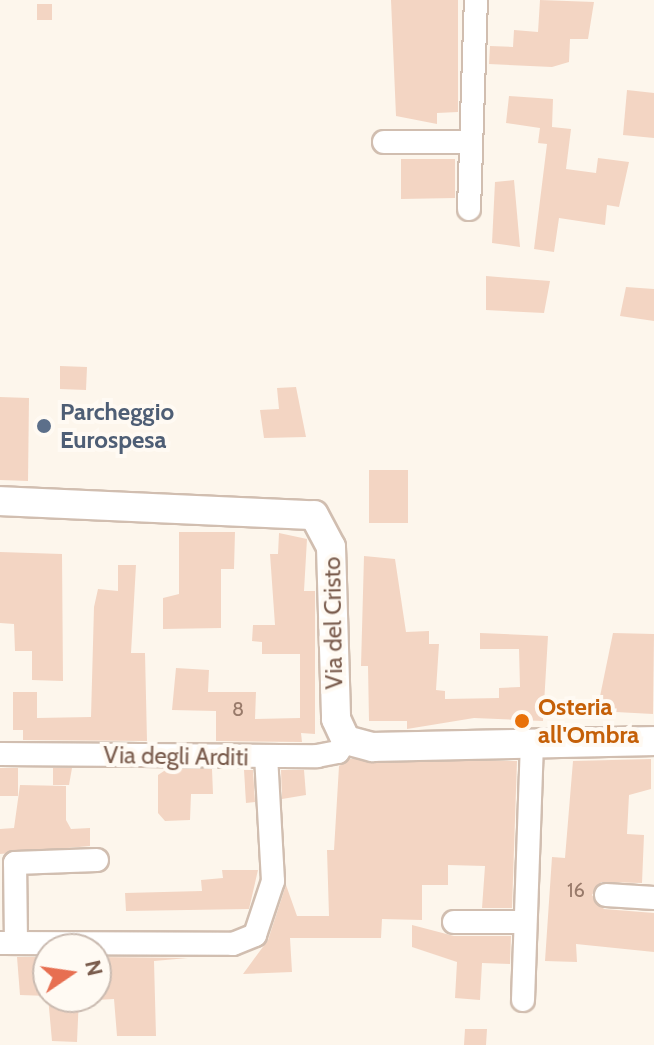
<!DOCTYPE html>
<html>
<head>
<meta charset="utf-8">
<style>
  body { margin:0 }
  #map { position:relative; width:654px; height:1045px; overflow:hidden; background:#fdf6ec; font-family:Cabin,sans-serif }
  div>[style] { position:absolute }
  .building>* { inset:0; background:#f3d5c3 }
  .roads { filter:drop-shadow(2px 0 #d1beb0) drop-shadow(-2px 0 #d1beb0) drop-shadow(0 2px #d1beb0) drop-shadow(0 -2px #d1beb0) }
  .minor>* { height:22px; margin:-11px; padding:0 11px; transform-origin:11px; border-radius:11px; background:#fff }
  .tertiary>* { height:28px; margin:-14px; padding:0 14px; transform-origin:14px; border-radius:14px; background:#fff }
  .dots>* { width:22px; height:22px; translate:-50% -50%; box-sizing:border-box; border:4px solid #fffaf3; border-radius:50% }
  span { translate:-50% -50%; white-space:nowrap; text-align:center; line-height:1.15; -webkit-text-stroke:8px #fffaf3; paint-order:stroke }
  .number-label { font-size:20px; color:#987a6a }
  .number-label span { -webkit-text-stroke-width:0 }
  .service-label { font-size:24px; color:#4e5e75; font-weight:700 }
  .left { translate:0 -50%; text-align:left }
  .street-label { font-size:24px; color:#7a5c4d }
  .food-label { font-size:24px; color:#c56008; font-weight:700 }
  .north { position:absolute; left:32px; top:933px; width:80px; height:80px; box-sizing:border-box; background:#fffaf3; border:2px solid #cabbb1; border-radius:50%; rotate:77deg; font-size:22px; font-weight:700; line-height:32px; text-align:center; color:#7a5c4d }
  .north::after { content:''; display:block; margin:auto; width:28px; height:36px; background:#e76f51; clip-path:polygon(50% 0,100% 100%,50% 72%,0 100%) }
</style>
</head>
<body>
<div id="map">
  <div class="building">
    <i style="clip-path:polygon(391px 0,458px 0,458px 112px,437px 113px,437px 124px,396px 116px)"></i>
    <i style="clip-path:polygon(540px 0,594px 2px,588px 39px,570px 39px,569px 62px,552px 67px,489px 64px,490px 46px,513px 47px,514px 30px,538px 32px)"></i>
    <i style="clip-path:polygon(37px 4px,52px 4px,52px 20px,37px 20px)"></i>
    <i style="clip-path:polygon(627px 90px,654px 93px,654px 138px,623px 135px)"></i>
    <i style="clip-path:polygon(509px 96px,553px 99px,552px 127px,571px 129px,566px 169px,596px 173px,598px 158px,629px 162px,619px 207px,607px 205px,605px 225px,559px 218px,554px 252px,534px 249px,547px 144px,538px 143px,540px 128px,506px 123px)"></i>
    <i style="clip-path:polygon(401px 159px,455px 159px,455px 198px,401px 199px)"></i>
    <i style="clip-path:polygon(514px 180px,520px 247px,492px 243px,495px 182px)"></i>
    <i style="clip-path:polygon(486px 276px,550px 281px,544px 313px,486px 310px)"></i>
    <i style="clip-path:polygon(626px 287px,654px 289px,654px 321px,620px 316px)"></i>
    <i style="clip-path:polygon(60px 366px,87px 367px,86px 390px,60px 389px)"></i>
    <i style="clip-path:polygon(296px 387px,306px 437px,264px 438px,260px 410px,279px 409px,277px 388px)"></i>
    <i style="clip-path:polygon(0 397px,29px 398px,28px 481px,0 480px)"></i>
    <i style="clip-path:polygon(369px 470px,408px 470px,408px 523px,369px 523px)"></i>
    <i style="clip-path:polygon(179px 532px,235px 532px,234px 569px,221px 569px,221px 628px,163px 629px,163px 598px,179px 594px)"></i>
    <i style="clip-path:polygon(279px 533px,307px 539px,304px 591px,315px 591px,315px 734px,301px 733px,302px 742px,216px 741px,216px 711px,172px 710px,176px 668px,209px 670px,208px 692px,256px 692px,255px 719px,300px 718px,300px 654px,262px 654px,262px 642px,252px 641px,253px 625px,275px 625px,270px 554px,278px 554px)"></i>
    <i style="clip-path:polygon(0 552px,62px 554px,63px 681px,32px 680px,32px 651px,15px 651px,14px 624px,0 623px)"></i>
    <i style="clip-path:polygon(364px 556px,395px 559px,406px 632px,429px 631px,429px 644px,439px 644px,436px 690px,445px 691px,445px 699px,499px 698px,499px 688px,520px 687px,519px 649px,480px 649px,480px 633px,548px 636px,543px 721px,474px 718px,407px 729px,407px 721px,369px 721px,368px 666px,361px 666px)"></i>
    <i style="clip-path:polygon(118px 565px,136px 565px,131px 653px,145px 653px,147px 741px,23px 740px,23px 730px,13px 730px,13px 692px,37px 692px,37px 718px,91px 717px,94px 607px,98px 589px,118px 591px)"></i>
    <i style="clip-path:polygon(613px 633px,654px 634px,653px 714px,597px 711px)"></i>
    <i style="clip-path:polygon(350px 759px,517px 761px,512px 908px,482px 908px,485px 866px,448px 865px,448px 885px,422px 885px,422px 920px,382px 919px,381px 938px,290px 938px,292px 972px,243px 974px,268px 940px,286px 885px,297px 916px,329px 916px,327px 850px,334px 850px,339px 766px)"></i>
    <i style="clip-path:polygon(651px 759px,651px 789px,629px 795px,627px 834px,644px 835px,642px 883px,601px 882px,592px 895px,604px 909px,654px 913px,654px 952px,576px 944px,577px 962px,545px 961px,552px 857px,565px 858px,573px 761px)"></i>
    <i style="clip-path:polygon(0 768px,18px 768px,18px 796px,0 796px)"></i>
    <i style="clip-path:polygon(53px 768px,72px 768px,69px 785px,53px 785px)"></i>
    <i style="clip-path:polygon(167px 769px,212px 769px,213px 794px,191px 794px,190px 820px,165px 821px,158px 813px,158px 775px)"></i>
    <i style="clip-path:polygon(244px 770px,253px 770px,255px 802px,246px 803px)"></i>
    <i style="clip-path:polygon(281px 770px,304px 770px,306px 795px,282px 799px)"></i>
    <i style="clip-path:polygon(20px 785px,66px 786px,66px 820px,71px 829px,90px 828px,90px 846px,0 854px,0 829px,14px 828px)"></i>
    <i style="clip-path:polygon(222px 870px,258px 870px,249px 909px,126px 911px,125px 893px,202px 891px,201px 880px,223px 878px)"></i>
    <i style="clip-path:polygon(412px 925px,454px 936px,511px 936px,510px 964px,482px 963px,480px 1000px,455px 998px,457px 962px,412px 947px)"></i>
    <i style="clip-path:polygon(17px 957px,48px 957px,48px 996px,20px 995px)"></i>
    <i style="clip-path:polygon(96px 957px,188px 958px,154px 961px,156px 1036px,117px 1036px,114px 999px,96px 1000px)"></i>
    <i style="clip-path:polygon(48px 997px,79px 997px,77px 1042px,52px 1041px)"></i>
    <i style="clip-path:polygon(465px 1029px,487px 1029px,486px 1045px,464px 1045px)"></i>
  </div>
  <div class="roads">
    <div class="minor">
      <i style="left:384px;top:142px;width:87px"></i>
      <i style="left:469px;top:209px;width:209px;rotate:-88.1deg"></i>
      <i style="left:0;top:754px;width:317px;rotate:0.4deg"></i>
      <i style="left:317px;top:756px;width:21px;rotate:-11deg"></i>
      <i style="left:338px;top:752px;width:14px;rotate:-56deg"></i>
      <i style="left:606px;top:895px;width:48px;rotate:3.6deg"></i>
      <i style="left:454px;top:922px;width:71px"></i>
      <i style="left:16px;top:942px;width:79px;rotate:-90.7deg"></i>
      <i style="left:15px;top:863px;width:82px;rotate:-2.1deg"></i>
      <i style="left:0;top:943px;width:233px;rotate:0.2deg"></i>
      <i style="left:233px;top:944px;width:24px;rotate:-22deg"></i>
      <i style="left:255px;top:935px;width:57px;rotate:-71.6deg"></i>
      <i style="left:273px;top:881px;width:124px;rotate:-93.2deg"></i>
      <i style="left:523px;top:1000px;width:258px;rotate:-88deg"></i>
    </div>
    <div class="tertiary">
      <i style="left:0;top:501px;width:314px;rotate:2.6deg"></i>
      <i style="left:314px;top:515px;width:36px;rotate:62deg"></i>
      <i style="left:331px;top:547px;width:172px;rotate:88.3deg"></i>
      <i style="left:336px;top:719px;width:23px;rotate:65deg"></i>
      <i style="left:346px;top:740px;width:28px;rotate:15deg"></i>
      <i style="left:373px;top:747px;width:281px;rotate:-1.2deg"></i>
    </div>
  </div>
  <div class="dots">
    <i style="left:44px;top:426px;background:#5c6f8a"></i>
    <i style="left:522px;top:721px;background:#e8710a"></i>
  </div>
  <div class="number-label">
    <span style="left:238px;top:709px">8</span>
    <span style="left:576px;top:890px">16</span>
  </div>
  <div class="service-label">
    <span class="left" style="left:60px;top:426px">Parcheggio<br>Eurospesa</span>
  </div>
  <div class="street-label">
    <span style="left:333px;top:623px;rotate:-91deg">Via del Cristo</span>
    <span style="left:176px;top:756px;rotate:1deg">Via degli Arditi</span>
  </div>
  <div class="food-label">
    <span class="left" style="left:538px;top:721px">Osteria<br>all'Ombra</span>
  </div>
  <div class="north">N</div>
</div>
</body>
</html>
